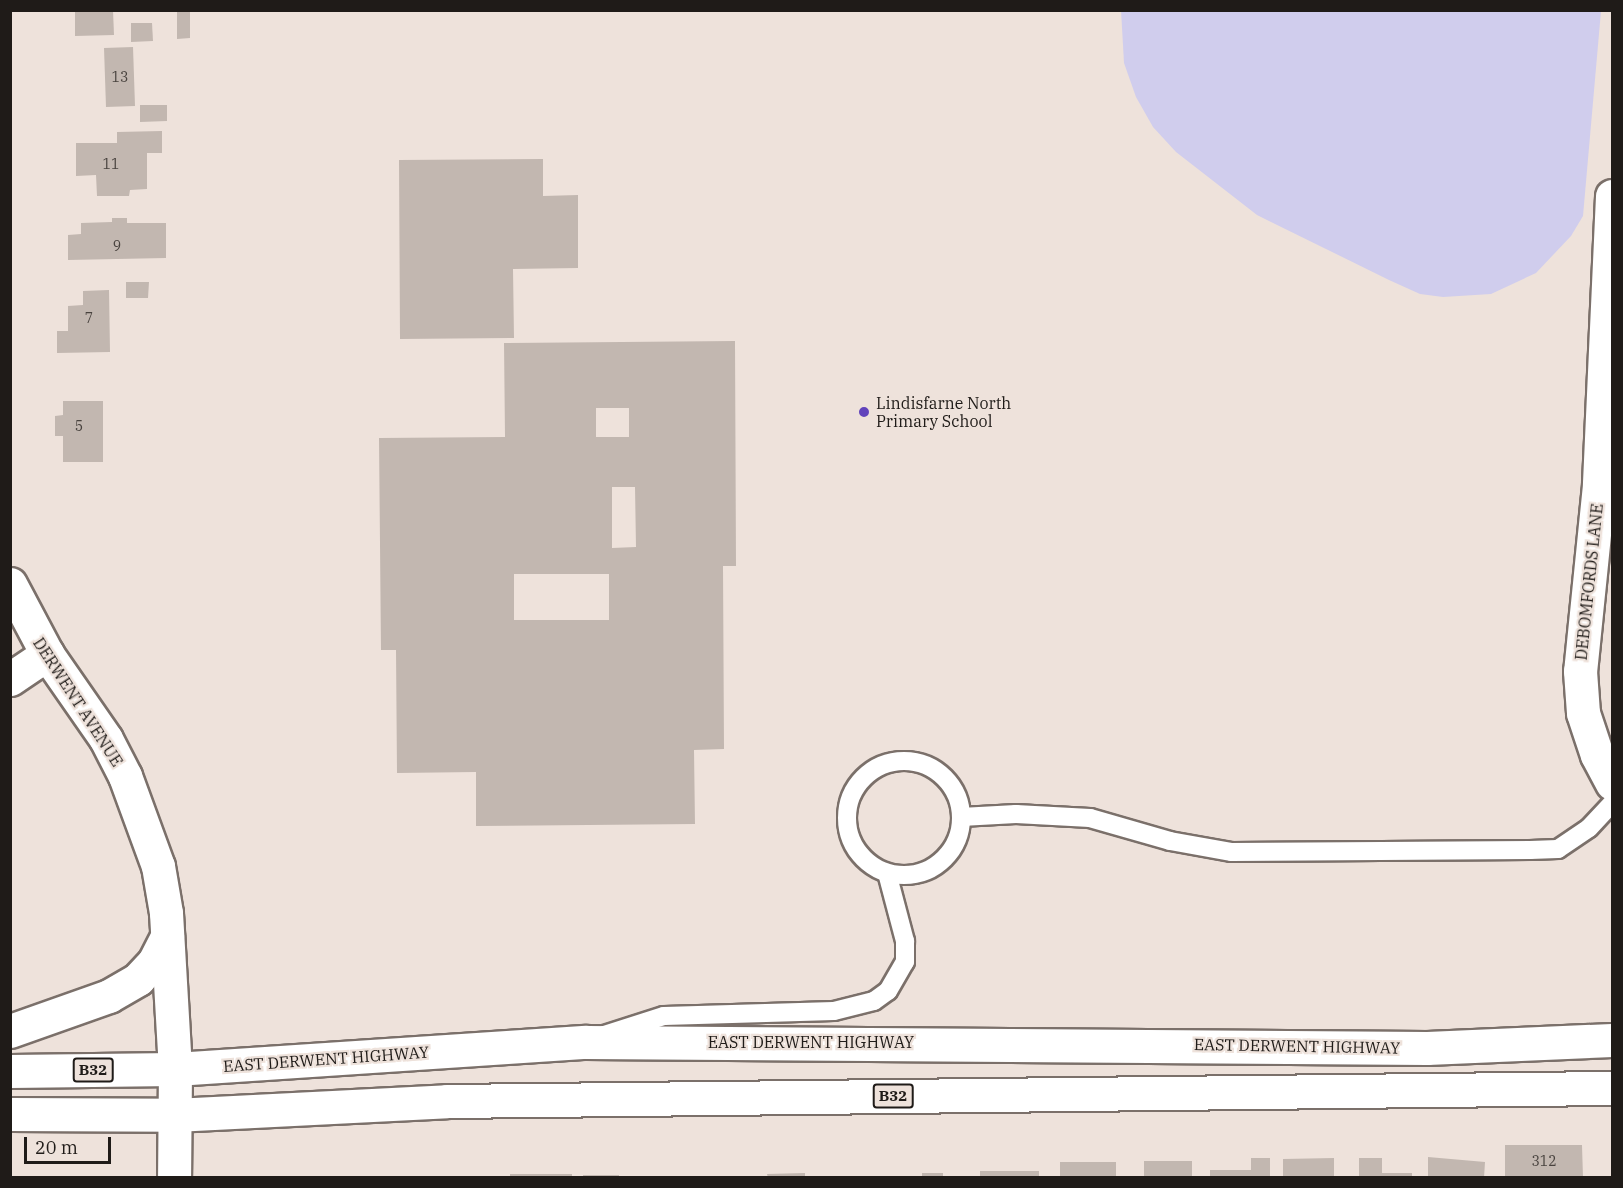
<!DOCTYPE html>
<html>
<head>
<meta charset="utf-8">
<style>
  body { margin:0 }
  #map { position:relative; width:1623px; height:1188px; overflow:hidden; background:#eee2db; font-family:"IBM Plex Serif",serif }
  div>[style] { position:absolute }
  .green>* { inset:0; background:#d0cded }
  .building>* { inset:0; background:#c2b7b0 }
  .roads { filter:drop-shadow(2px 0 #7b706a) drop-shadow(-2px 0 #7b706a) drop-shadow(0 2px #7b706a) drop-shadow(0 -2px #7b706a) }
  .service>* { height:18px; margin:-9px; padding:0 9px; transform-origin:9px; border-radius:9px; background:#fff }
  .service>.ring { margin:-9px; padding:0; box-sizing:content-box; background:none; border:18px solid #fff; border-radius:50% }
  .minor>* { height:33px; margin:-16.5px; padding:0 16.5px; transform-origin:16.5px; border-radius:16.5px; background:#fff }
  .primary>* { height:33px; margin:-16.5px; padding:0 16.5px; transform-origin:16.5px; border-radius:16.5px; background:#fff }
  .dots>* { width:16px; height:16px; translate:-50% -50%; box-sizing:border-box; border:3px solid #eee2db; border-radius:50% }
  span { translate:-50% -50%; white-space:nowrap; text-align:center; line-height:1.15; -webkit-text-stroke:4.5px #eee2db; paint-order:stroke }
  .number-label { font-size:14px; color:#48423e }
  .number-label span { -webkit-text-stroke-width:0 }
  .shield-label span { padding:2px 4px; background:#eee2db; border:2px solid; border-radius:4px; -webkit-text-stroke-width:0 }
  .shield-label { font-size:15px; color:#1f1b18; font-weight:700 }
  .poi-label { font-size:16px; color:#1f1b18 }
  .left { translate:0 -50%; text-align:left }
  .street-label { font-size:16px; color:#1f1b18 }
  .frame { position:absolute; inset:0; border:12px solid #1f1b18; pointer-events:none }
  .scale { position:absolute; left:24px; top:1137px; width:87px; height:27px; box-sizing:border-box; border:3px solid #1f1b18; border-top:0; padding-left:8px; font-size:18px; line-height:21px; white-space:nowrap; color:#1f1b18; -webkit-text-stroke:4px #eee2db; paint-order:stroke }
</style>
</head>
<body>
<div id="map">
  <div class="green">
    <i style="clip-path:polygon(1121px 10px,1601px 11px,1583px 216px,1571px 236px,1536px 273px,1491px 294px,1443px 297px,1420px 294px,1389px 280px,1257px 215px,1176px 152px,1153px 127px,1136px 97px,1124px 63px)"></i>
  </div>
  <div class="building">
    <i style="clip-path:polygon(75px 10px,113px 10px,114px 35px,75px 36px)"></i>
    <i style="clip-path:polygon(177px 10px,190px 10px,190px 38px,177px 39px)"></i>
    <i style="clip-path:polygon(131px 23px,152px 23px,153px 41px,131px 42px)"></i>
    <i style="clip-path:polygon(133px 47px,135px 106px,106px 107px,104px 48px)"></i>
    <i style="clip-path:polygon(140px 105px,167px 105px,167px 121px,140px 122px)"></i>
    <i style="clip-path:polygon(162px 131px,162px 153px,147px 153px,147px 189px,130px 190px,129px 196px,97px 196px,96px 175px,76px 176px,76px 143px,117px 143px,117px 132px)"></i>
    <i style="clip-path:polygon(543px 159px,543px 196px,578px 195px,578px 268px,513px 269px,514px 338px,400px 339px,399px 160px)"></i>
    <i style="clip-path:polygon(112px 218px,127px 218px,127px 223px,166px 223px,166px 258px,68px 260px,68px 235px,81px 234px,81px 223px,112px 222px)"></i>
    <i style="clip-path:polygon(126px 282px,149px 282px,148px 298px,126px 298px)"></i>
    <i style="clip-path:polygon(109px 290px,110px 352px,57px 353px,57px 331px,68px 331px,68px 306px,83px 305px,83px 291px)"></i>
    <i style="clip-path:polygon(evenodd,735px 341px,736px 566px,723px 566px,724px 749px,694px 750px,695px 824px,476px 826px,476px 772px,397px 773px,396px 650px,381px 650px,379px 438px,505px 437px,504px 343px,735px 341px,596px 408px,629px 408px,629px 437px,596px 437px,596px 408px,735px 341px,612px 487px,635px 487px,636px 547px,612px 548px,612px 487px,735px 341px,514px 574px,609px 574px,609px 620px,514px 620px,514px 574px)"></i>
    <i style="clip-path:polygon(63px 401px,103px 401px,103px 462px,63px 462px,63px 436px,55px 436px,55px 416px,63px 415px)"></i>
    <i style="clip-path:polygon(1505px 1145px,1582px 1145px,1583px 1178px,1505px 1178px)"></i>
    <i style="clip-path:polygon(1428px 1157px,1485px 1162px,1484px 1178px,1428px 1178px)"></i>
    <i style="clip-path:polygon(1251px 1158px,1270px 1158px,1270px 1178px,1210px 1178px,1210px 1170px,1251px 1170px)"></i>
    <i style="clip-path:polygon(1334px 1158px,1334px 1178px,1283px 1178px,1283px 1159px)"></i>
    <i style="clip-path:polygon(1359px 1158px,1382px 1158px,1382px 1173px,1412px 1173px,1412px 1178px,1359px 1178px)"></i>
    <i style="clip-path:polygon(1144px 1161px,1192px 1161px,1192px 1178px,1144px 1178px)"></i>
    <i style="clip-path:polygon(1060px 1162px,1116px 1162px,1116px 1178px,1060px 1178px)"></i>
    <i style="clip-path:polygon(980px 1171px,1039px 1171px,1039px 1178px,980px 1178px)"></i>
    <i style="clip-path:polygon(805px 1173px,805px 1178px,768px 1178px,767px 1174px)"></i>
    <i style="clip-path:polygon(922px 1173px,943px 1173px,943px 1178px,922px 1178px)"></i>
    <i style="clip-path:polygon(510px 1174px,572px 1174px,572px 1178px,510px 1178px)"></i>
    <i style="clip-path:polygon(583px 1175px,619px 1175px,619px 1178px,583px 1178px)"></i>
  </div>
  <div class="roads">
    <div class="service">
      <i class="ring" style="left:847px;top:761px;width:96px;height:96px"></i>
      <i style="left:961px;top:817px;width:55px;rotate:-3.1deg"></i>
      <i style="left:1016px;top:814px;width:74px;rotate:3.1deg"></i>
      <i style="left:1090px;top:818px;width:83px;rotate:16deg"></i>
      <i style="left:1170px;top:841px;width:63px;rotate:10.1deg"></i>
      <i style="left:1232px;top:852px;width:298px;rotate:-0.4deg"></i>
      <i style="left:1530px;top:850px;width:28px;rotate:-2deg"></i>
      <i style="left:1558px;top:849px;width:37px;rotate:-34deg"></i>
      <i style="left:1589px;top:828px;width:34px;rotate:-47deg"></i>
      <i style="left:604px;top:1035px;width:63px;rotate:-17.6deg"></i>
      <i style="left:664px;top:1016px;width:170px;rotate:-1.7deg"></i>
      <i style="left:834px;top:1011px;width:41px;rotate:-14deg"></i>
      <i style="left:874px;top:1001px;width:17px;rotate:-36deg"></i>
      <i style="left:888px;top:991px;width:34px;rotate:-60deg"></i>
      <i style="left:905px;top:962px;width:21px;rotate:-90deg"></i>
      <i style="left:905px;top:941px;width:70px;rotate:-104.8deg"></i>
    </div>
    <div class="minor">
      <i style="left:1612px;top:196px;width:289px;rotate:92.6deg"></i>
      <i style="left:1599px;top:485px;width:187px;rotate:95.8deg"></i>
      <i style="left:1580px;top:671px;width:42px;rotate:85.9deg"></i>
      <i style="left:1583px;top:713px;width:44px;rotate:71.6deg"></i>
      <i style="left:1597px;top:755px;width:32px;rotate:62deg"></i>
      <i style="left:10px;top:584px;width:79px;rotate:62.1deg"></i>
      <i style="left:47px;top:654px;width:103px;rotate:55.2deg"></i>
      <i style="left:106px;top:739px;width:42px;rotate:62.8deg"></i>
      <i style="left:125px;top:776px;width:96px;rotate:69.9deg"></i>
      <i style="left:158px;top:866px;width:48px;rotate:80.3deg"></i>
      <i style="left:166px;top:913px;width:156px;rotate:86.7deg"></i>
      <i style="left:175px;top:1069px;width:109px;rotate:90.5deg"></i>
      <i style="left:10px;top:679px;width:45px;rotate:-34deg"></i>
      <i style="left:10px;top:1031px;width:105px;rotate:-19.5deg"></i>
      <i style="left:109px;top:996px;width:34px;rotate:-30deg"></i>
      <i style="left:138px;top:979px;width:23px;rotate:-47deg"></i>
      <i style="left:154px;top:962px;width:29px;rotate:-63deg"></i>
    </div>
    <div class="primary">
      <i style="left:10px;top:1071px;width:165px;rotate:-0.7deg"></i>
      <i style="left:175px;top:1069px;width:412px;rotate:-3.8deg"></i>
      <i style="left:586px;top:1042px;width:841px;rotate:0.41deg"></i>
      <i style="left:1427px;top:1048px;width:185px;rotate:-2.5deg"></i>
      <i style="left:10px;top:1114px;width:164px;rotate:0.3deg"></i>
      <i style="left:174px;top:1115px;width:273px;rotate:-2.9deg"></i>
      <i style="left:447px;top:1101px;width:1165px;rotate:-0.64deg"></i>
    </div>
  </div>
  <div class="dots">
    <i style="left:864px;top:412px;background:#6143bb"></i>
  </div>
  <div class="number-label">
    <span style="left:120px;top:77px">13</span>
    <span style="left:111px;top:164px">11</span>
    <span style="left:117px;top:246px">9</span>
    <span style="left:89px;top:318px">7</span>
    <span style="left:79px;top:426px">5</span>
    <span style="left:1544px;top:1161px">312</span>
  </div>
  <div class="shield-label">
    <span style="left:93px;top:1070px">B32</span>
    <span style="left:893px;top:1096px">B32</span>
  </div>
  <div class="poi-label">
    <span class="left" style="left:876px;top:412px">Lindisfarne North<br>Primary School</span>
  </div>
  <div class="street-label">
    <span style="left:1589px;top:582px;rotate:-84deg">DEBOMFORDS LANE</span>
    <span style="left:78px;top:702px;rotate:57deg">DERWENT AVENUE</span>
    <span style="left:811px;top:1042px">EAST DERWENT HIGHWAY</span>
    <span style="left:1297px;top:1046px;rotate:1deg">EAST DERWENT HIGHWAY</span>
    <span style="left:326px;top:1059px;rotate:-4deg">EAST DERWENT HIGHWAY</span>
  </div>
  <div class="frame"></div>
  <div class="scale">20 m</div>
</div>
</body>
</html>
